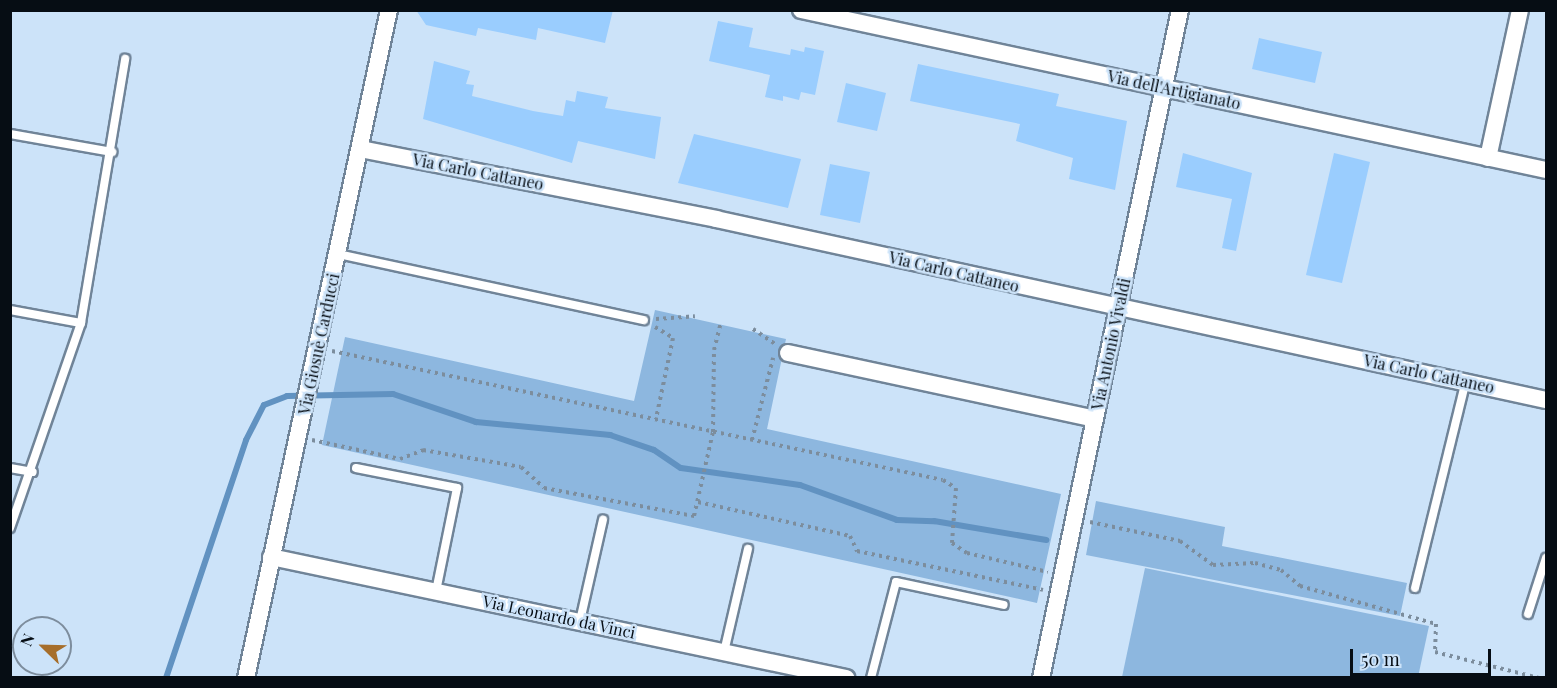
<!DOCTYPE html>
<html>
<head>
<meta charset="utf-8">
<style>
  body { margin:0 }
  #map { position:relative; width:1557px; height:688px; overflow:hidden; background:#cce3f9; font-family:"Playfair Display",serif }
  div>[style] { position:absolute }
  .green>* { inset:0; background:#8db7df }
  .stream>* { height:6px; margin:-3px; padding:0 3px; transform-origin:3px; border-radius:3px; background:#6192c1 }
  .building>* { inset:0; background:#9acdfe }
  .path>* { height:4px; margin-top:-2px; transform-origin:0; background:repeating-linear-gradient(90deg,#7c8d9d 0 3px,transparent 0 7.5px) }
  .roads { filter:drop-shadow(2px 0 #708498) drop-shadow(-2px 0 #708498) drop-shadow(0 2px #708498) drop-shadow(0 -2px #708498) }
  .service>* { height:8px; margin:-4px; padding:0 4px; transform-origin:4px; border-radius:4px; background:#fff }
  .minor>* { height:16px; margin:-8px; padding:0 8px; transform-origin:8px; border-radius:8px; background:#fff }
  span { translate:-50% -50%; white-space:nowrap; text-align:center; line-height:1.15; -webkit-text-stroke:5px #cce3f9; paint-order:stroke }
  .street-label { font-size:16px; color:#060d14 }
  .frame { position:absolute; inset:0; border:12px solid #060d14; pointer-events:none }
  .north { position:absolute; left:12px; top:616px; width:60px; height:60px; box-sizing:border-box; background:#cce3f9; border:2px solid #7d8d9d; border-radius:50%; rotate:293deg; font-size:16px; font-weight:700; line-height:24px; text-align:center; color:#060d14 }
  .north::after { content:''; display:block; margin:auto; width:21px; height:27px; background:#a66e2b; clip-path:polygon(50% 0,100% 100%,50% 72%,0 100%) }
  .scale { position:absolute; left:1350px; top:649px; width:141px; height:27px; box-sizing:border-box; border:3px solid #060d14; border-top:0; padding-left:8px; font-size:18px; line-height:21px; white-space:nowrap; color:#060d14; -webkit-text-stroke:4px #cce3f9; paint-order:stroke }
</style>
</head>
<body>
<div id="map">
  <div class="green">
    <i style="clip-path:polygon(655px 310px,786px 339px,767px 429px,1061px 494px,1037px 603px,322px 445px,345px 337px,634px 401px)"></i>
    <i style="clip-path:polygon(1096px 501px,1225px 527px,1222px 546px,1407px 583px,1400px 616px,1086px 555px)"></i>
    <i style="clip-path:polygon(1145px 568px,1429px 626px,1418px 677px,1122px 677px)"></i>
  </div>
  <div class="stream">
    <i style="left:166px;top:678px;width:251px;rotate:-71.4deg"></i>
    <i style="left:246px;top:440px;width:39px;rotate:-63deg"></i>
    <i style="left:264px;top:405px;width:25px;rotate:-21deg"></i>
    <i style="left:287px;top:396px;width:106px;rotate:-1.1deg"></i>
    <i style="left:393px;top:394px;width:88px;rotate:18.6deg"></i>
    <i style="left:476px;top:422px;width:135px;rotate:5.5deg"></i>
    <i style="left:610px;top:435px;width:46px;rotate:18.8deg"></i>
    <i style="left:654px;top:450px;width:32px;rotate:34deg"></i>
    <i style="left:681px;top:468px;width:120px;rotate:8.1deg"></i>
    <i style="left:800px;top:485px;width:103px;rotate:19.8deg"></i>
    <i style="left:897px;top:520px;width:37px;rotate:2deg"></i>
    <i style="left:934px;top:521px;width:114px;rotate:9.6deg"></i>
  </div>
  <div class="building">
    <i style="clip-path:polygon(416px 10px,613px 10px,605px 43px,538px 28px,536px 40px,478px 28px,476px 36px,426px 25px)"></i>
    <i style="clip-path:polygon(718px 21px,753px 28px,749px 47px,790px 55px,791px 49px,804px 52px,805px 47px,824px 51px,815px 95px,801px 92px,799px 100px,783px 96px,783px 101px,765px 97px,770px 75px,709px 61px)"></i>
    <i style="clip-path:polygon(1259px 38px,1322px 52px,1315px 83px,1252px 69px)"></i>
    <i style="clip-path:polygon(434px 61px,470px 71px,466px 84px,474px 85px,472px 96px,533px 111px,563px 116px,566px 100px,575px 102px,577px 91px,608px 97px,605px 108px,661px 117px,655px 159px,578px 141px,572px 163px,423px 119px)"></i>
    <i style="clip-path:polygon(918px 64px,1059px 94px,1056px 106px,1127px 121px,1115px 190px,1069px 179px,1073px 158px,1016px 141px,1020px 124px,910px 101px)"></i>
    <i style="clip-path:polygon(846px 83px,886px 93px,877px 131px,837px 122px)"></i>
    <i style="clip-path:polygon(694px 134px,801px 159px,788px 208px,678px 183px)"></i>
    <i style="clip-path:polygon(1183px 153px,1252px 173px,1236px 251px,1222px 248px,1232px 199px,1176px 187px)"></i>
    <i style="clip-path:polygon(1334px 153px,1370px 162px,1342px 283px,1306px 275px)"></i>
    <i style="clip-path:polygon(830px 164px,870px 172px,860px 223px,820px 215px)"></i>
  </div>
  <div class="path">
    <i style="left:656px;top:319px;width:39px;rotate:-4deg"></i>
    <i style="left:655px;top:327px;width:21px;rotate:31deg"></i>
    <i style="left:673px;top:338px;width:83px;rotate:101.9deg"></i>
    <i style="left:753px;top:329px;width:27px;rotate:34deg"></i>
    <i style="left:332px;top:351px;width:624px;rotate:11.92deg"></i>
    <i style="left:943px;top:480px;width:15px;rotate:32deg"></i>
    <i style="left:956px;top:488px;width:55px;rotate:94.2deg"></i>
    <i style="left:952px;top:543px;width:18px;rotate:34deg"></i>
    <i style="left:967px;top:553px;width:83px;rotate:13.2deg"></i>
    <i style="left:312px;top:440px;width:90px;rotate:12.2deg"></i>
    <i style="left:400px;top:459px;width:25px;rotate:-21deg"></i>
    <i style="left:423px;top:450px;width:99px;rotate:9.8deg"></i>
    <i style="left:521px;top:467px;width:31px;rotate:42deg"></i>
    <i style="left:544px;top:488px;width:153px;rotate:10.6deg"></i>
    <i style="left:694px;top:516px;width:86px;rotate:-77.3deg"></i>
    <i style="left:713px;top:432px;width:82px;rotate:-89.3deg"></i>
    <i style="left:714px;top:350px;width:29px;rotate:-76deg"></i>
    <i style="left:752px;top:440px;width:85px;rotate:-75.6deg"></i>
    <i style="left:698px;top:502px;width:156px;rotate:12.6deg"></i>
    <i style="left:850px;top:536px;width:17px;rotate:65deg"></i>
    <i style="left:857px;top:551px;width:190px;rotate:11.8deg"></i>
    <i style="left:1090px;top:522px;width:92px;rotate:11.9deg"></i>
    <i style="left:1180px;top:541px;width:41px;rotate:36deg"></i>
    <i style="left:1213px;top:565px;width:42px;rotate:-2.7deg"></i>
    <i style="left:1255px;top:563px;width:27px;rotate:15deg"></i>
    <i style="left:1281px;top:570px;width:25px;rotate:40deg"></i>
    <i style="left:1300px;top:586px;width:141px;rotate:15.6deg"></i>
    <i style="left:1436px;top:624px;width:28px;rotate:92deg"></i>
    <i style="left:1435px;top:652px;width:107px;rotate:14deg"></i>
  </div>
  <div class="roads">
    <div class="service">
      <i style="left:10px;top:134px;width:104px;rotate:10deg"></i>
      <i style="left:338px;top:254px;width:313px;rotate:12.2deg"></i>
      <i style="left:10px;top:310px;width:72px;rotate:10.4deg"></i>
      <i style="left:10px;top:468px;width:23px;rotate:10deg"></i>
      <i style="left:356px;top:468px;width:103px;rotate:11.2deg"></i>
      <i style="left:457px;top:488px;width:105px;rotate:101.5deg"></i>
      <i style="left:10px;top:528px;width:217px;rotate:-70.9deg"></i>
      <i style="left:81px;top:323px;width:268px;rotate:-80.5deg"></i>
      <i style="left:1415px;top:588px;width:213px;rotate:-76.2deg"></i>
      <i style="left:1528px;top:614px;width:59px;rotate:-72.2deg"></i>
      <i style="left:580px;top:621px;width:104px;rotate:-77.2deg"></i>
      <i style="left:724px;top:652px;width:106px;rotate:-76.9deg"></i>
      <i style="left:871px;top:678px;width:99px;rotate:-75.4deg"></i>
      <i style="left:896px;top:582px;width:110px;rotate:12deg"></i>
    </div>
    <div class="minor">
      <i style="left:801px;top:10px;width:762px;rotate:12.12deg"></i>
      <i style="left:360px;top:149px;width:363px;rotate:11.1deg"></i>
      <i style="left:716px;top:219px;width:850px;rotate:12.3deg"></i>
      <i style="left:1488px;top:158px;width:151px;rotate:-77.8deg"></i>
      <i style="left:788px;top:353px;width:314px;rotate:12.1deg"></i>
      <i style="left:271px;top:557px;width:588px;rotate:11.88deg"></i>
      <i style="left:246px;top:678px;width:683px;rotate:-77.92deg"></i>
      <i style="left:1041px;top:678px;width:682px;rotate:-78.25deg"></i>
    </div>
  </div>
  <div class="street-label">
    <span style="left:1174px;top:90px;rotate:12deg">Via dell'Artigianato</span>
    <span style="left:478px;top:172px;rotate:11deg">Via Carlo Cattaneo</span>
    <span style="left:954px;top:272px;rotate:13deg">Via Carlo Cattaneo</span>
    <span style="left:319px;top:344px;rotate:-78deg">Via Giosuè Carducci</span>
    <span style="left:1111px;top:344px;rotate:-78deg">Via Antonio Vivaldi</span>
    <span style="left:1429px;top:374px;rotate:12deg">Via Carlo Cattaneo</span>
    <span style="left:559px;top:617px;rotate:12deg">Via Leonardo da Vinci</span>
  </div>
  <div class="frame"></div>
  <div class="north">N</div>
  <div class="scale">50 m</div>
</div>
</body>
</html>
